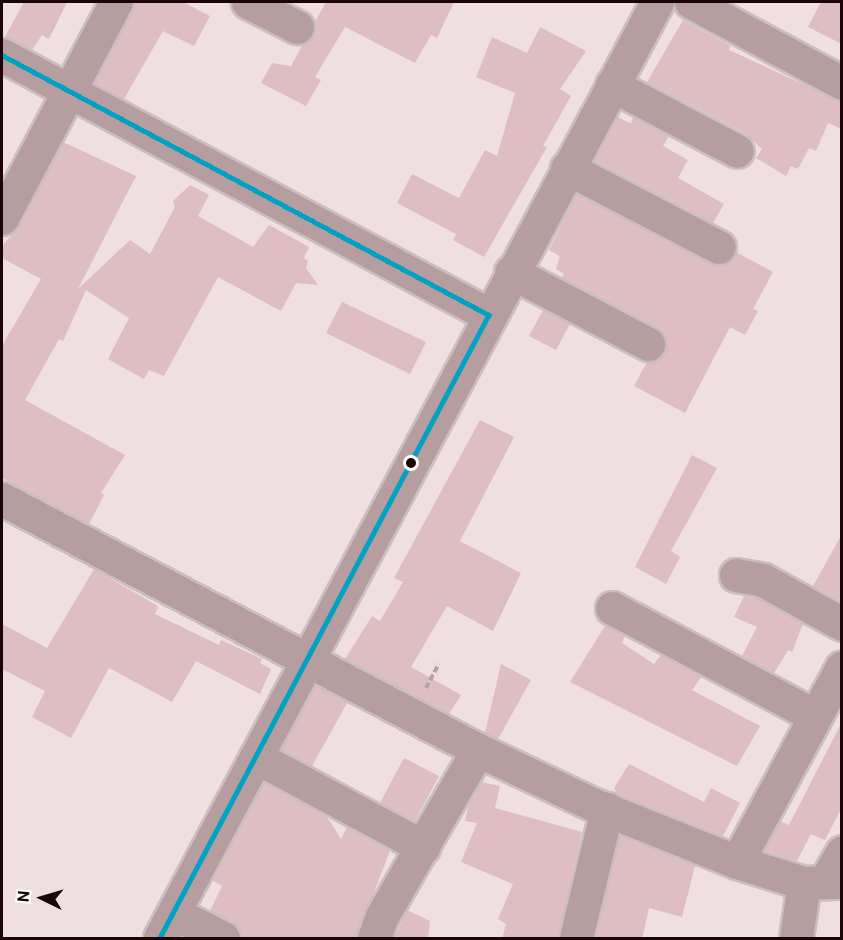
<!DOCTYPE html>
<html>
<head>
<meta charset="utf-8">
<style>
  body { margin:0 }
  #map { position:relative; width:843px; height:940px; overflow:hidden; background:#efdfe1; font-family:Roboto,sans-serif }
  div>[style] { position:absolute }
  .building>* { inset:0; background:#debdc3 }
  .path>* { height:4px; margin-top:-2px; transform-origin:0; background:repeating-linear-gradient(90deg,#b4a2a4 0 6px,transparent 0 9px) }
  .roads { filter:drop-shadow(2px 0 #cbbebf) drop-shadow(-2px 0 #cbbebf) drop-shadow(0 2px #cbbebf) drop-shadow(0 -2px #cbbebf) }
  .minor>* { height:33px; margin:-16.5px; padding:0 16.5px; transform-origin:16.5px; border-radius:16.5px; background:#b69da0 }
  .bus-1>* { height:4.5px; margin:-2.25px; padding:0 2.25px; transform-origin:2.25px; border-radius:2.25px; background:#01a1c4 }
  .dots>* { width:16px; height:16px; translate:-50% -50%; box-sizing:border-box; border:3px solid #fff; border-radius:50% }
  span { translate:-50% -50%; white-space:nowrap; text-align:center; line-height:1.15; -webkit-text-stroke:6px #fff; paint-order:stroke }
  .frame { position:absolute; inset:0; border:3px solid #1b0508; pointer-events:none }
  .north { position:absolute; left:12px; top:868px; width:60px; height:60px; -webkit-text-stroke:4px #fff; paint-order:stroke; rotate:275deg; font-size:16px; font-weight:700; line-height:24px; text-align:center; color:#1b0508 }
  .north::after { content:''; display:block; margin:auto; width:21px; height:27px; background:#1b0508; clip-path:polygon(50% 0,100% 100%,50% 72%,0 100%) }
</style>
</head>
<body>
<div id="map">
  <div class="building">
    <i style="clip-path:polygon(24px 2px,67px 2px,49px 39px,42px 35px,32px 50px,5px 37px)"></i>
    <i style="clip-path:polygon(135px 2px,183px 2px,210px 16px,194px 46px,163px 31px,124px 99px,94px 83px)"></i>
    <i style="clip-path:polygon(326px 2px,454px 2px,437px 38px,431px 35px,415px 63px,345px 27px,315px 77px,321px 80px,306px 106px,261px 83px,272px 63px,291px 66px,303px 44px,313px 36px,315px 22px)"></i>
    <i style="clip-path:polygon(821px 2px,842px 2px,842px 44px,808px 27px)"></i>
    <i style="clip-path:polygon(683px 20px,731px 46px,729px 50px,842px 102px,842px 129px,828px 123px,816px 151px,809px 148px,798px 169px,791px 166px,786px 176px,756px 158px,762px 149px,746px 134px,647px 82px)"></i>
    <i style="clip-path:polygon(540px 27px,586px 51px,560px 89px,571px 96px,543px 146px,547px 147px,484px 257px,453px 240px,456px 234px,397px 203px,412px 174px,459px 198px,485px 150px,497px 156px,515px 93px,476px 77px,492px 37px,527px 53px)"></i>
    <i style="clip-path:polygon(618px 117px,631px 124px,633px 117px,669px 136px,663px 146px,688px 160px,678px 178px,724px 204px,713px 223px,595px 161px)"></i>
    <i style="clip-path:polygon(63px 142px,136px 176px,78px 289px,130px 240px,150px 254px,175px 207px,173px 201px,190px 185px,209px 195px,198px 216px,253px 247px,269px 225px,309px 247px,304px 258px,308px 261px,306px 268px,318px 285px,296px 283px,281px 311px,218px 277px,164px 376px,149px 370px,144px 379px,108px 359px,129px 318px,86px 290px,63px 341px,59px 339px,25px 400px,125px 455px,101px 493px,104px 495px,89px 524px,2px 478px,2px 346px,41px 279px,2px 258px,2px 246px,19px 227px)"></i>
    <i style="clip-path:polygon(577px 194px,710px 264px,729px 263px,736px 252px,773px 272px,753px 309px,758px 311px,745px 335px,730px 327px,685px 413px,634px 386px,647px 362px,657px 360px,664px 353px,663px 334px,562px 278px,564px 274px,556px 269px,560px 256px,549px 250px)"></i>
    <i style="clip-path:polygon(342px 302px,426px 342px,410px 374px,326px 333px)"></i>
    <i style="clip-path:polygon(543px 310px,570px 324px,556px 350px,529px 336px)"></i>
    <i style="clip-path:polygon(480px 420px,514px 437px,460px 541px,521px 573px,493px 631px,447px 606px,411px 667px,461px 695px,449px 714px,345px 659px,372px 616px,380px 621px,403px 582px,394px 578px)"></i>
    <i style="clip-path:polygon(692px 455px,717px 468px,671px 551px,680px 557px,666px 584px,635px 567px)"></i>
    <i style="clip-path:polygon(842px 534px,842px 602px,813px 586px)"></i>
    <i style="clip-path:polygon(94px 569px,158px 606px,155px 614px,219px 645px,221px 640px,262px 659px,260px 663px,271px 669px,260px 694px,196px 661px,172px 702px,109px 668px,71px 738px,32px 717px,45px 691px,2px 669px,2px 624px,47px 648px)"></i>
    <i style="clip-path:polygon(744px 596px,757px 598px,803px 624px,792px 652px,788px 650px,774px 673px,742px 656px,757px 627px,734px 617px)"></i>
    <i style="clip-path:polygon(605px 626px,625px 636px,622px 643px,654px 664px,661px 655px,701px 677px,692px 690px,760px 726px,737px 766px,570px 682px)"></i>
    <i style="clip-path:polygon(501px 664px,531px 680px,498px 739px,485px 733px)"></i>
    <i style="clip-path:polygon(315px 685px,347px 703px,312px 766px,281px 749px)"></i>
    <i style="clip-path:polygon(842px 722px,842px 807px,825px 840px,811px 834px,797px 861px,764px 851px,780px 821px,789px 825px)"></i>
    <i style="clip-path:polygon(404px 758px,439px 776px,415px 821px,380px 803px)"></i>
    <i style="clip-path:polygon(629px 764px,704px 802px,711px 788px,740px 803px,723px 836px,617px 794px,614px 788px)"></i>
    <i style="clip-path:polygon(481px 782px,500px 786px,495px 808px,582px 832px,558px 939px,502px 939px,506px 924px,498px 919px,513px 884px,461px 862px,477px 823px,465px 821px,469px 803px)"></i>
    <i style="clip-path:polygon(264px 783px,327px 817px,341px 839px,347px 827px,390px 851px,356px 939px,241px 939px,238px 927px,210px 911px,222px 886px,212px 880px)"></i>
    <i style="clip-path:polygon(620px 835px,695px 866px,682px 917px,649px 908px,642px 939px,595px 939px)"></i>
    <i style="clip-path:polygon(407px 910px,430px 921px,428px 939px,394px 939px)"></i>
  </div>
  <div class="path">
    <i style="left:426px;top:688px;width:27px;rotate:-62deg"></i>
  </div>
  <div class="roads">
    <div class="minor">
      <i style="left:248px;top:2px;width:55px;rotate:27deg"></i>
      <i style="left:691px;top:2px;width:171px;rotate:28.2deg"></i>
      <i style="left:2px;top:55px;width:552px;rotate:28.1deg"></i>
      <i style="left:612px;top:85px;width:141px;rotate:27.8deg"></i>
      <i style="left:567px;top:168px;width:171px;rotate:27.5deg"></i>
      <i style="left:2px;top:218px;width:244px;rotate:-62.2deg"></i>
      <i style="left:511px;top:272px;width:155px;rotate:27.7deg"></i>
      <i style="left:2px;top:499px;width:538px;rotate:27.8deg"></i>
      <i style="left:478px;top:750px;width:126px;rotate:25.3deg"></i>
      <i style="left:592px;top:804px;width:156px;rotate:21.8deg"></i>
      <i style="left:737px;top:862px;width:70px;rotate:17.4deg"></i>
      <i style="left:804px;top:883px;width:56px;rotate:98.3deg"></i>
      <i style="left:736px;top:575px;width:27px;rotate:10deg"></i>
      <i style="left:763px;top:580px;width:90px;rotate:29.1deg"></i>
      <i style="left:612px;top:608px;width:230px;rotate:28deg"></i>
      <i style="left:256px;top:757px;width:190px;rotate:28.3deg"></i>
      <i style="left:737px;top:862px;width:221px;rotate:-61.7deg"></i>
      <i style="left:826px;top:880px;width:32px;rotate:-60deg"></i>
      <i style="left:804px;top:883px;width:38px;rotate:-2deg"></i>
      <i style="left:174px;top:913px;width:55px;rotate:27deg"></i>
      <i style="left:160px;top:938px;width:1060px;rotate:-62.03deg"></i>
      <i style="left:374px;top:938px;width:23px;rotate:-70deg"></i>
      <i style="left:382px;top:916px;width:192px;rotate:-60deg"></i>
      <i style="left:576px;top:938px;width:133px;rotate:-76.5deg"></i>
    </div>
  </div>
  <div class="bus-1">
    <i style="left:2px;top:55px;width:552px;rotate:28.1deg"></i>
    <i style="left:489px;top:315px;width:705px;rotate:117.84deg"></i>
  </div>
  <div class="dots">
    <i style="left:411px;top:463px;background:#1b0508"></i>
  </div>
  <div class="frame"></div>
  <div class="north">N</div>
</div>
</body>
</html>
